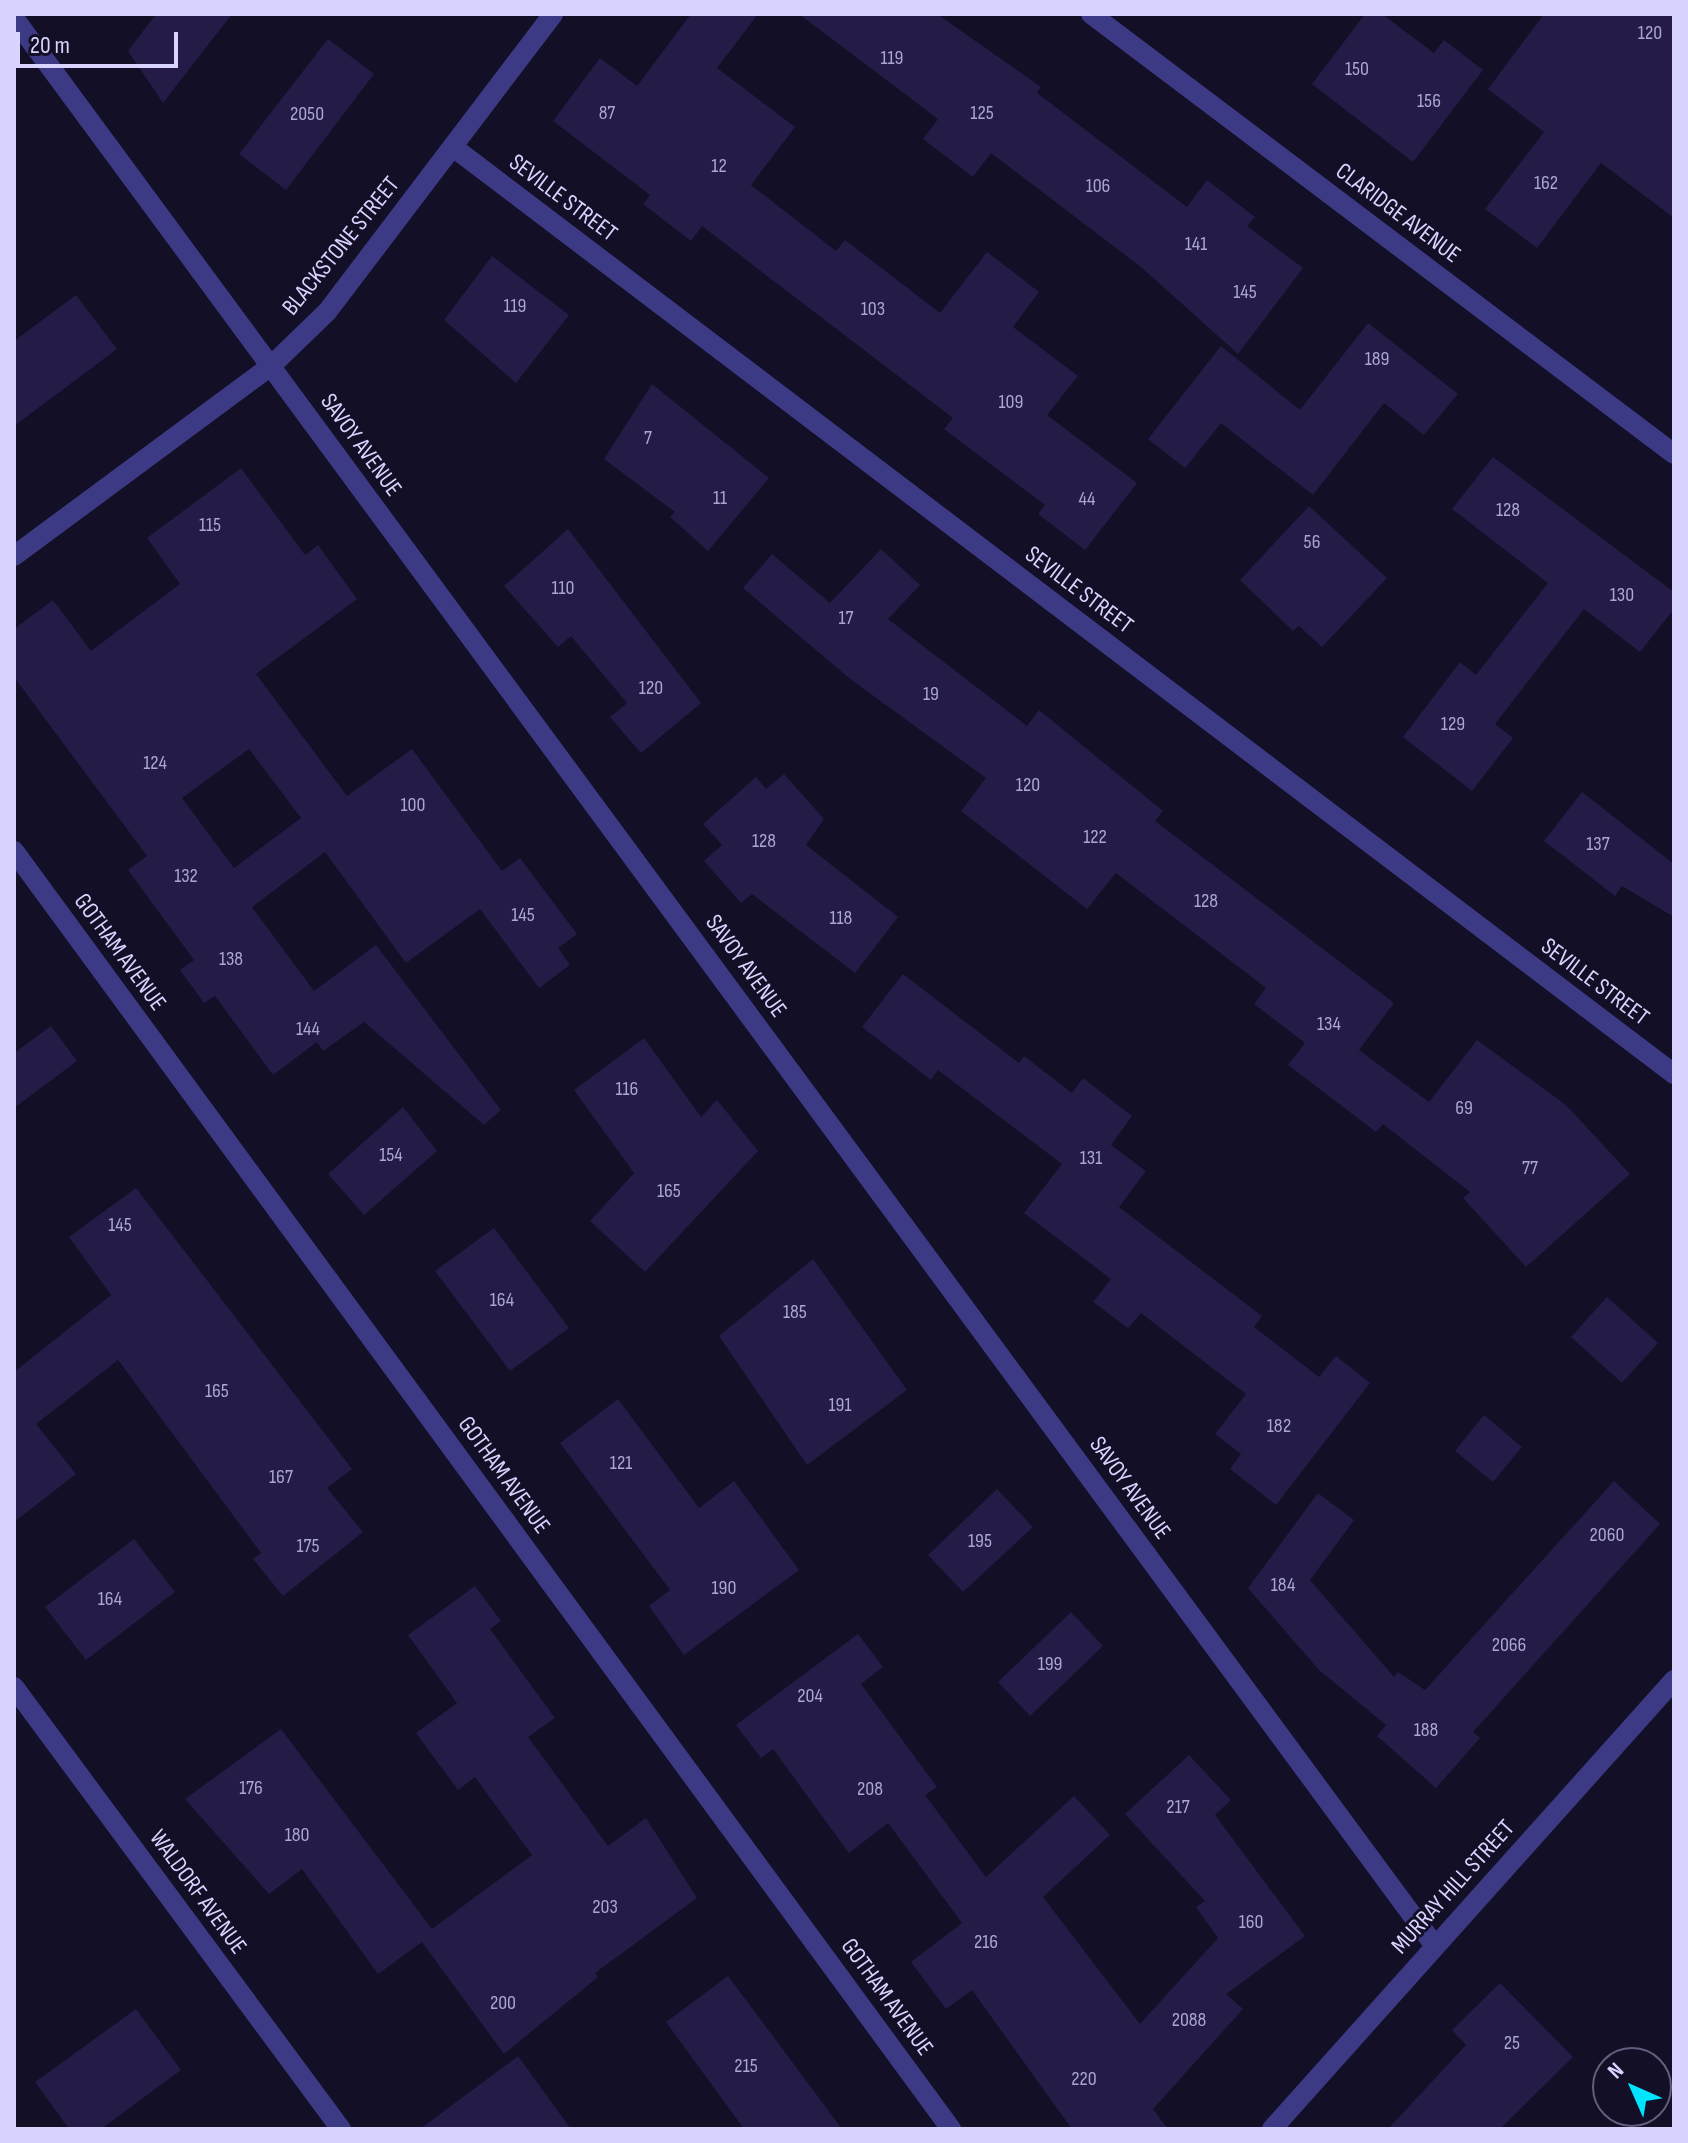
<!DOCTYPE html>
<html>
<head>
<meta charset="utf-8">
<style>
  body { margin:0 }
  #map { position:relative; width:1688px; height:2143px; overflow:hidden; background:#130f26; font-family:"Sofia Sans Condensed",sans-serif }
  div>[style] { position:absolute }
  .building>* { inset:0; background:#241b47 }
  .minor>* { height:20px; margin:-10px; padding:0 10px; transform-origin:10px; border-radius:10px; background:#3d3a85 }
  span { translate:-50% -50%; white-space:nowrap; text-align:center; line-height:1.15; -webkit-text-stroke:6px #130f26; paint-order:stroke }
  .number-label { font-size:20px; color:#aca6d1 }
  .number-label span { -webkit-text-stroke-width:0 }
  .street-label { font-size:24px; color:#d9d4ff }
  .frame { position:absolute; inset:0; border:16px solid #d9d4ff; pointer-events:none }
  .north { position:absolute; left:1592px; top:2047px; width:80px; height:80px; box-sizing:border-box; background:#130f26; border:2px solid #625e7d; border-radius:50%; rotate:315deg; font-size:22px; font-weight:700; line-height:32px; text-align:center; color:#d9d4ff }
  .north::after { content:''; display:block; margin:auto; width:28px; height:36px; background:#00e5ff; clip-path:polygon(50% 0,100% 100%,50% 72%,0 100%) }
  .scale { position:absolute; left:16px; top:32px; width:162px; height:36px; box-sizing:border-box; border:4px solid #d9d4ff; border-top:0; padding-left:10px; font-size:24px; line-height:28px; white-space:nowrap; color:#d9d4ff; -webkit-text-stroke:6px #130f26; paint-order:stroke }
</style>
</head>
<body>
<div id="map">
  <div class="building">
    <i style="clip-path:polygon(156px 14px,232px 14px,163px 103px,128px 51px)"></i>
    <i style="clip-path:polygon(691px 14px,758px 14px,717px 68px,795px 127px,751px 185px,836px 251px,845px 240px,940px 313px,987px 252px,1039px 292px,1013px 327px,1078px 376px,1047px 415px,1137px 483px,1085px 550px,1038px 514px,1045px 505px,944px 429px,953px 418px,702px 226px,691px 241px,643px 204px,650px 195px,553px 121px,600px 58px,637px 86px)"></i>
    <i style="clip-path:polygon(799px 14px,937px 14px,1041px 87px,1037px 93px,1187px 207px,1207px 180px,1255px 217px,1247px 226px,1303px 268px,1238px 354px,1141px 267px,991px 153px,973px 177px,923px 139px,938px 119px)"></i>
    <i style="clip-path:polygon(1365px 14px,1382px 14px,1434px 53px,1444px 40px,1483px 70px,1413px 162px,1312px 84px)"></i>
    <i style="clip-path:polygon(1544px 14px,1674px 14px,1674px 218px,1601px 163px,1537px 248px,1485px 209px,1544px 132px,1488px 89px)"></i>
    <i style="clip-path:polygon(328px 39px,374px 74px,286px 190px,239px 154px)"></i>
    <i style="clip-path:polygon(492px 256px,569px 315px,516px 383px,444px 320px)"></i>
    <i style="clip-path:polygon(76px 295px,117px 349px,14px 426px,14px 341px)"></i>
    <i style="clip-path:polygon(1368px 323px,1458px 394px,1424px 435px,1384px 403px,1313px 495px,1221px 423px,1185px 468px,1148px 439px,1221px 346px,1300px 410px)"></i>
    <i style="clip-path:polygon(652px 384px,769px 478px,708px 551px,670px 517px,675px 512px,604px 459px)"></i>
    <i style="clip-path:polygon(1493px 457px,1674px 592px,1674px 609px,1640px 652px,1584px 609px,1495px 724px,1513px 738px,1472px 791px,1403px 737px,1460px 662px,1476px 675px,1548px 583px,1452px 509px)"></i>
    <i style="clip-path:polygon(evenodd,241px 468px,305px 555px,318px 545px,357px 599px,256px 674px,347px 796px,412px 749px,502px 871px,520px 858px,577px 934px,558px 948px,570px 965px,539px 988px,480px 909px,406px 963px,325px 852px,252px 907px,314px 991px,376px 945px,501px 1110px,484px 1125px,364px 1022px,323px 1051px,317px 1042px,273px 1075px,215px 996px,204px 1003px,180px 970px,194px 960px,128px 870px,147px 856px,14px 677px,14px 629px,53px 600px,91px 651px,180px 584px,147px 538px,241px 468px,249px 749px,301px 818px,234px 868px,182px 798px,249px 749px)"></i>
    <i style="clip-path:polygon(1309px 506px,1387px 578px,1322px 647px,1299px 626px,1293px 631px,1240px 580px)"></i>
    <i style="clip-path:polygon(568px 529px,701px 703px,641px 753px,610px 717px,627px 703px,571px 636px,558px 647px,504px 586px)"></i>
    <i style="clip-path:polygon(881px 549px,920px 585px,888px 619px,1027px 726px,1039px 710px,1163px 811px,1155px 821px,1394px 1003px,1359px 1050px,1429px 1102px,1477px 1040px,1566px 1105px,1630px 1174px,1526px 1267px,1463px 1198px,1470px 1192px,1383px 1124px,1376px 1132px,1288px 1065px,1305px 1043px,1254px 1004px,1266px 988px,1116px 873px,1087px 909px,961px 811px,986px 778px,849px 678px,743px 588px,772px 554px,830px 603px)"></i>
    <i style="clip-path:polygon(784px 774px,824px 819px,806px 845px,898px 917px,855px 973px,752px 894px,741px 903px,704px 861px,722px 845px,703px 824px,756px 777px,766px 789px)"></i>
    <i style="clip-path:polygon(1582px 792px,1674px 864px,1674px 917px,1622px 886px,1615px 896px,1544px 841px)"></i>
    <i style="clip-path:polygon(903px 974px,1019px 1063px,1024px 1056px,1072px 1093px,1083px 1078px,1132px 1116px,1111px 1145px,1146px 1171px,1119px 1207px,1262px 1316px,1254px 1327px,1319px 1377px,1336px 1356px,1370px 1383px,1276px 1505px,1230px 1469px,1241px 1454px,1215px 1434px,1246px 1394px,1141px 1313px,1128px 1328px,1093px 1302px,1111px 1279px,1024px 1213px,1062px 1164px,938px 1070px,931px 1080px,862px 1027px)"></i>
    <i style="clip-path:polygon(51px 1026px,77px 1061px,14px 1108px,14px 1053px)"></i>
    <i style="clip-path:polygon(644px 1038px,701px 1117px,717px 1100px,758px 1151px,645px 1272px,590px 1221px,634px 1173px,574px 1090px)"></i>
    <i style="clip-path:polygon(403px 1107px,437px 1151px,364px 1215px,328px 1174px)"></i>
    <i style="clip-path:polygon(136px 1188px,352px 1469px,327px 1488px,363px 1532px,283px 1596px,253px 1559px,261px 1553px,118px 1360px,36px 1424px,76px 1474px,14px 1522px,14px 1372px,111px 1295px,69px 1237px)"></i>
    <i style="clip-path:polygon(494px 1228px,569px 1328px,510px 1371px,435px 1271px)"></i>
    <i style="clip-path:polygon(813px 1259px,907px 1390px,807px 1465px,719px 1336px)"></i>
    <i style="clip-path:polygon(1607px 1297px,1658px 1343px,1622px 1383px,1571px 1337px)"></i>
    <i style="clip-path:polygon(618px 1399px,699px 1508px,734px 1481px,799px 1570px,684px 1655px,649px 1606px,670px 1590px,560px 1443px)"></i>
    <i style="clip-path:polygon(1484px 1415px,1522px 1447px,1493px 1482px,1455px 1451px)"></i>
    <i style="clip-path:polygon(1614px 1481px,1660px 1524px,1473px 1732px,1480px 1738px,1436px 1788px,1377px 1736px,1386px 1725px,1319px 1670px,1248px 1588px,1318px 1493px,1354px 1520px,1310px 1580px,1394px 1677px,1398px 1672px,1425px 1690px)"></i>
    <i style="clip-path:polygon(997px 1489px,1033px 1527px,963px 1592px,928px 1555px)"></i>
    <i style="clip-path:polygon(134px 1539px,175px 1592px,86px 1660px,45px 1607px)"></i>
    <i style="clip-path:polygon(475px 1586px,501px 1621px,490px 1629px,555px 1718px,528px 1737px,608px 1846px,646px 1818px,697px 1898px,595px 1973px,598px 1977px,504px 2054px,422px 1942px,378px 1974px,302px 1869px,269px 1894px,185px 1799px,281px 1729px,432px 1929px,532px 1855px,475px 1777px,458px 1790px,416px 1733px,457px 1703px,408px 1635px)"></i>
    <i style="clip-path:polygon(1071px 1612px,1103px 1646px,1030px 1716px,998px 1682px)"></i>
    <i style="clip-path:polygon(858px 1634px,883px 1667px,861px 1684px,937px 1787px,925px 1795px,986px 1877px,1074px 1796px,1110px 1835px,1043px 1897px,1140px 2024px,1218px 1938px,1196px 1907px,1205px 1901px,1125px 1814px,1189px 1755px,1231px 1800px,1215px 1815px,1305px 1936px,1226px 1994px,1243px 2009px,1153px 2109px,1168px 2129px,1072px 2129px,972px 1990px,946px 2009px,911px 1962px,962px 1923px,888px 1823px,849px 1853px,773px 1749px,761px 1758px,736px 1725px)"></i>
    <i style="clip-path:polygon(728px 1976px,758px 2016px,842px 2129px,744px 2129px,666px 2022px)"></i>
    <i style="clip-path:polygon(1500px 1983px,1573px 2057px,1500px 2129px,1388px 2129px,1466px 2045px,1452px 2030px)"></i>
    <i style="clip-path:polygon(136px 2009px,181px 2070px,101px 2129px,69px 2129px,35px 2082px)"></i>
    <i style="clip-path:polygon(518px 2056px,571px 2129px,420px 2129px)"></i>
  </div>
  <div class="minor">
    <i style="left:1091px;top:14px;width:730px;rotate:37.04deg"></i>
    <i style="left:14px;top:18px;width:2395px;rotate:53.61deg"></i>
    <i style="left:453px;top:147px;width:1533px;rotate:37.21deg"></i>
    <i style="left:14px;top:556px;width:320px;rotate:-36.5deg"></i>
    <i style="left:271px;top:366px;width:78px;rotate:-44deg"></i>
    <i style="left:327px;top:312px;width:374px;rotate:-52.8deg"></i>
    <i style="left:14px;top:851px;width:1585px;rotate:53.75deg"></i>
    <i style="left:14px;top:1687px;width:550px;rotate:53.51deg"></i>
    <i style="left:1272px;top:2129px;width:603px;rotate:-48.16deg"></i>
  </div>
  <div class="number-label">
    <span style="left:1650px;top:33px">120</span>
    <span style="left:892px;top:58px">119</span>
    <span style="left:1357px;top:69px">150</span>
    <span style="left:1429px;top:101px">156</span>
    <span style="left:607px;top:113px">87</span>
    <span style="left:982px;top:113px">125</span>
    <span style="left:307px;top:114px">2050</span>
    <span style="left:719px;top:166px">12</span>
    <span style="left:1546px;top:183px">162</span>
    <span style="left:1098px;top:186px">106</span>
    <span style="left:1196px;top:244px">141</span>
    <span style="left:1245px;top:292px">145</span>
    <span style="left:515px;top:306px">119</span>
    <span style="left:873px;top:309px">103</span>
    <span style="left:1377px;top:359px">189</span>
    <span style="left:1011px;top:402px">109</span>
    <span style="left:648px;top:438px">7</span>
    <span style="left:720px;top:498px">11</span>
    <span style="left:1087px;top:499px">44</span>
    <span style="left:1508px;top:510px">128</span>
    <span style="left:210px;top:525px">115</span>
    <span style="left:1312px;top:542px">56</span>
    <span style="left:563px;top:588px">110</span>
    <span style="left:1622px;top:595px">130</span>
    <span style="left:846px;top:618px">17</span>
    <span style="left:651px;top:688px">120</span>
    <span style="left:931px;top:694px">19</span>
    <span style="left:1453px;top:724px">129</span>
    <span style="left:155px;top:763px">124</span>
    <span style="left:1028px;top:785px">120</span>
    <span style="left:413px;top:805px">100</span>
    <span style="left:1095px;top:837px">122</span>
    <span style="left:764px;top:841px">128</span>
    <span style="left:1598px;top:844px">137</span>
    <span style="left:186px;top:876px">132</span>
    <span style="left:1206px;top:901px">128</span>
    <span style="left:523px;top:915px">145</span>
    <span style="left:841px;top:918px">118</span>
    <span style="left:231px;top:959px">138</span>
    <span style="left:1329px;top:1024px">134</span>
    <span style="left:308px;top:1029px">144</span>
    <span style="left:627px;top:1089px">116</span>
    <span style="left:1464px;top:1108px">69</span>
    <span style="left:391px;top:1155px">154</span>
    <span style="left:1091px;top:1158px">131</span>
    <span style="left:1530px;top:1168px">77</span>
    <span style="left:669px;top:1191px">165</span>
    <span style="left:120px;top:1225px">145</span>
    <span style="left:502px;top:1300px">164</span>
    <span style="left:795px;top:1312px">185</span>
    <span style="left:217px;top:1391px">165</span>
    <span style="left:840px;top:1405px">191</span>
    <span style="left:1279px;top:1426px">182</span>
    <span style="left:621px;top:1463px">121</span>
    <span style="left:281px;top:1477px">167</span>
    <span style="left:1607px;top:1535px">2060</span>
    <span style="left:980px;top:1541px">195</span>
    <span style="left:308px;top:1546px">175</span>
    <span style="left:1283px;top:1585px">184</span>
    <span style="left:724px;top:1588px">190</span>
    <span style="left:110px;top:1599px">164</span>
    <span style="left:1509px;top:1645px">2066</span>
    <span style="left:1050px;top:1664px">199</span>
    <span style="left:810px;top:1696px">204</span>
    <span style="left:1426px;top:1730px">188</span>
    <span style="left:251px;top:1788px">176</span>
    <span style="left:870px;top:1789px">208</span>
    <span style="left:1178px;top:1807px">217</span>
    <span style="left:297px;top:1835px">180</span>
    <span style="left:605px;top:1907px">203</span>
    <span style="left:1251px;top:1922px">160</span>
    <span style="left:986px;top:1942px">216</span>
    <span style="left:503px;top:2003px">200</span>
    <span style="left:1189px;top:2020px">2088</span>
    <span style="left:1512px;top:2043px">25</span>
    <span style="left:746px;top:2066px">215</span>
    <span style="left:1084px;top:2079px">220</span>
  </div>
  <div class="street-label">
    <span style="left:563px;top:198px;rotate:37deg">SEVILLE STREET</span>
    <span style="left:1398px;top:213px;rotate:37deg">CLARIDGE AVENUE</span>
    <span style="left:341px;top:246px;rotate:-51deg">BLACKSTONE STREET</span>
    <span style="left:361px;top:445px;rotate:54deg">SAVOY AVENUE</span>
    <span style="left:1079px;top:590px;rotate:37deg">SEVILLE STREET</span>
    <span style="left:120px;top:952px;rotate:54deg">GOTHAM AVENUE</span>
    <span style="left:746px;top:966px;rotate:54deg">SAVOY AVENUE</span>
    <span style="left:1595px;top:982px;rotate:37deg">SEVILLE STREET</span>
    <span style="left:504px;top:1475px;rotate:54deg">GOTHAM AVENUE</span>
    <span style="left:1130px;top:1488px;rotate:54deg">SAVOY AVENUE</span>
    <span style="left:1453px;top:1887px;rotate:-48deg">MURRAY HILL STREET</span>
    <span style="left:198px;top:1892px;rotate:54deg">WALDORF AVENUE</span>
    <span style="left:887px;top:1997px;rotate:54deg">GOTHAM AVENUE</span>
  </div>
  <div class="frame"></div>
  <div class="north">N</div>
  <div class="scale">20 m</div>
</div>
</body>
</html>
